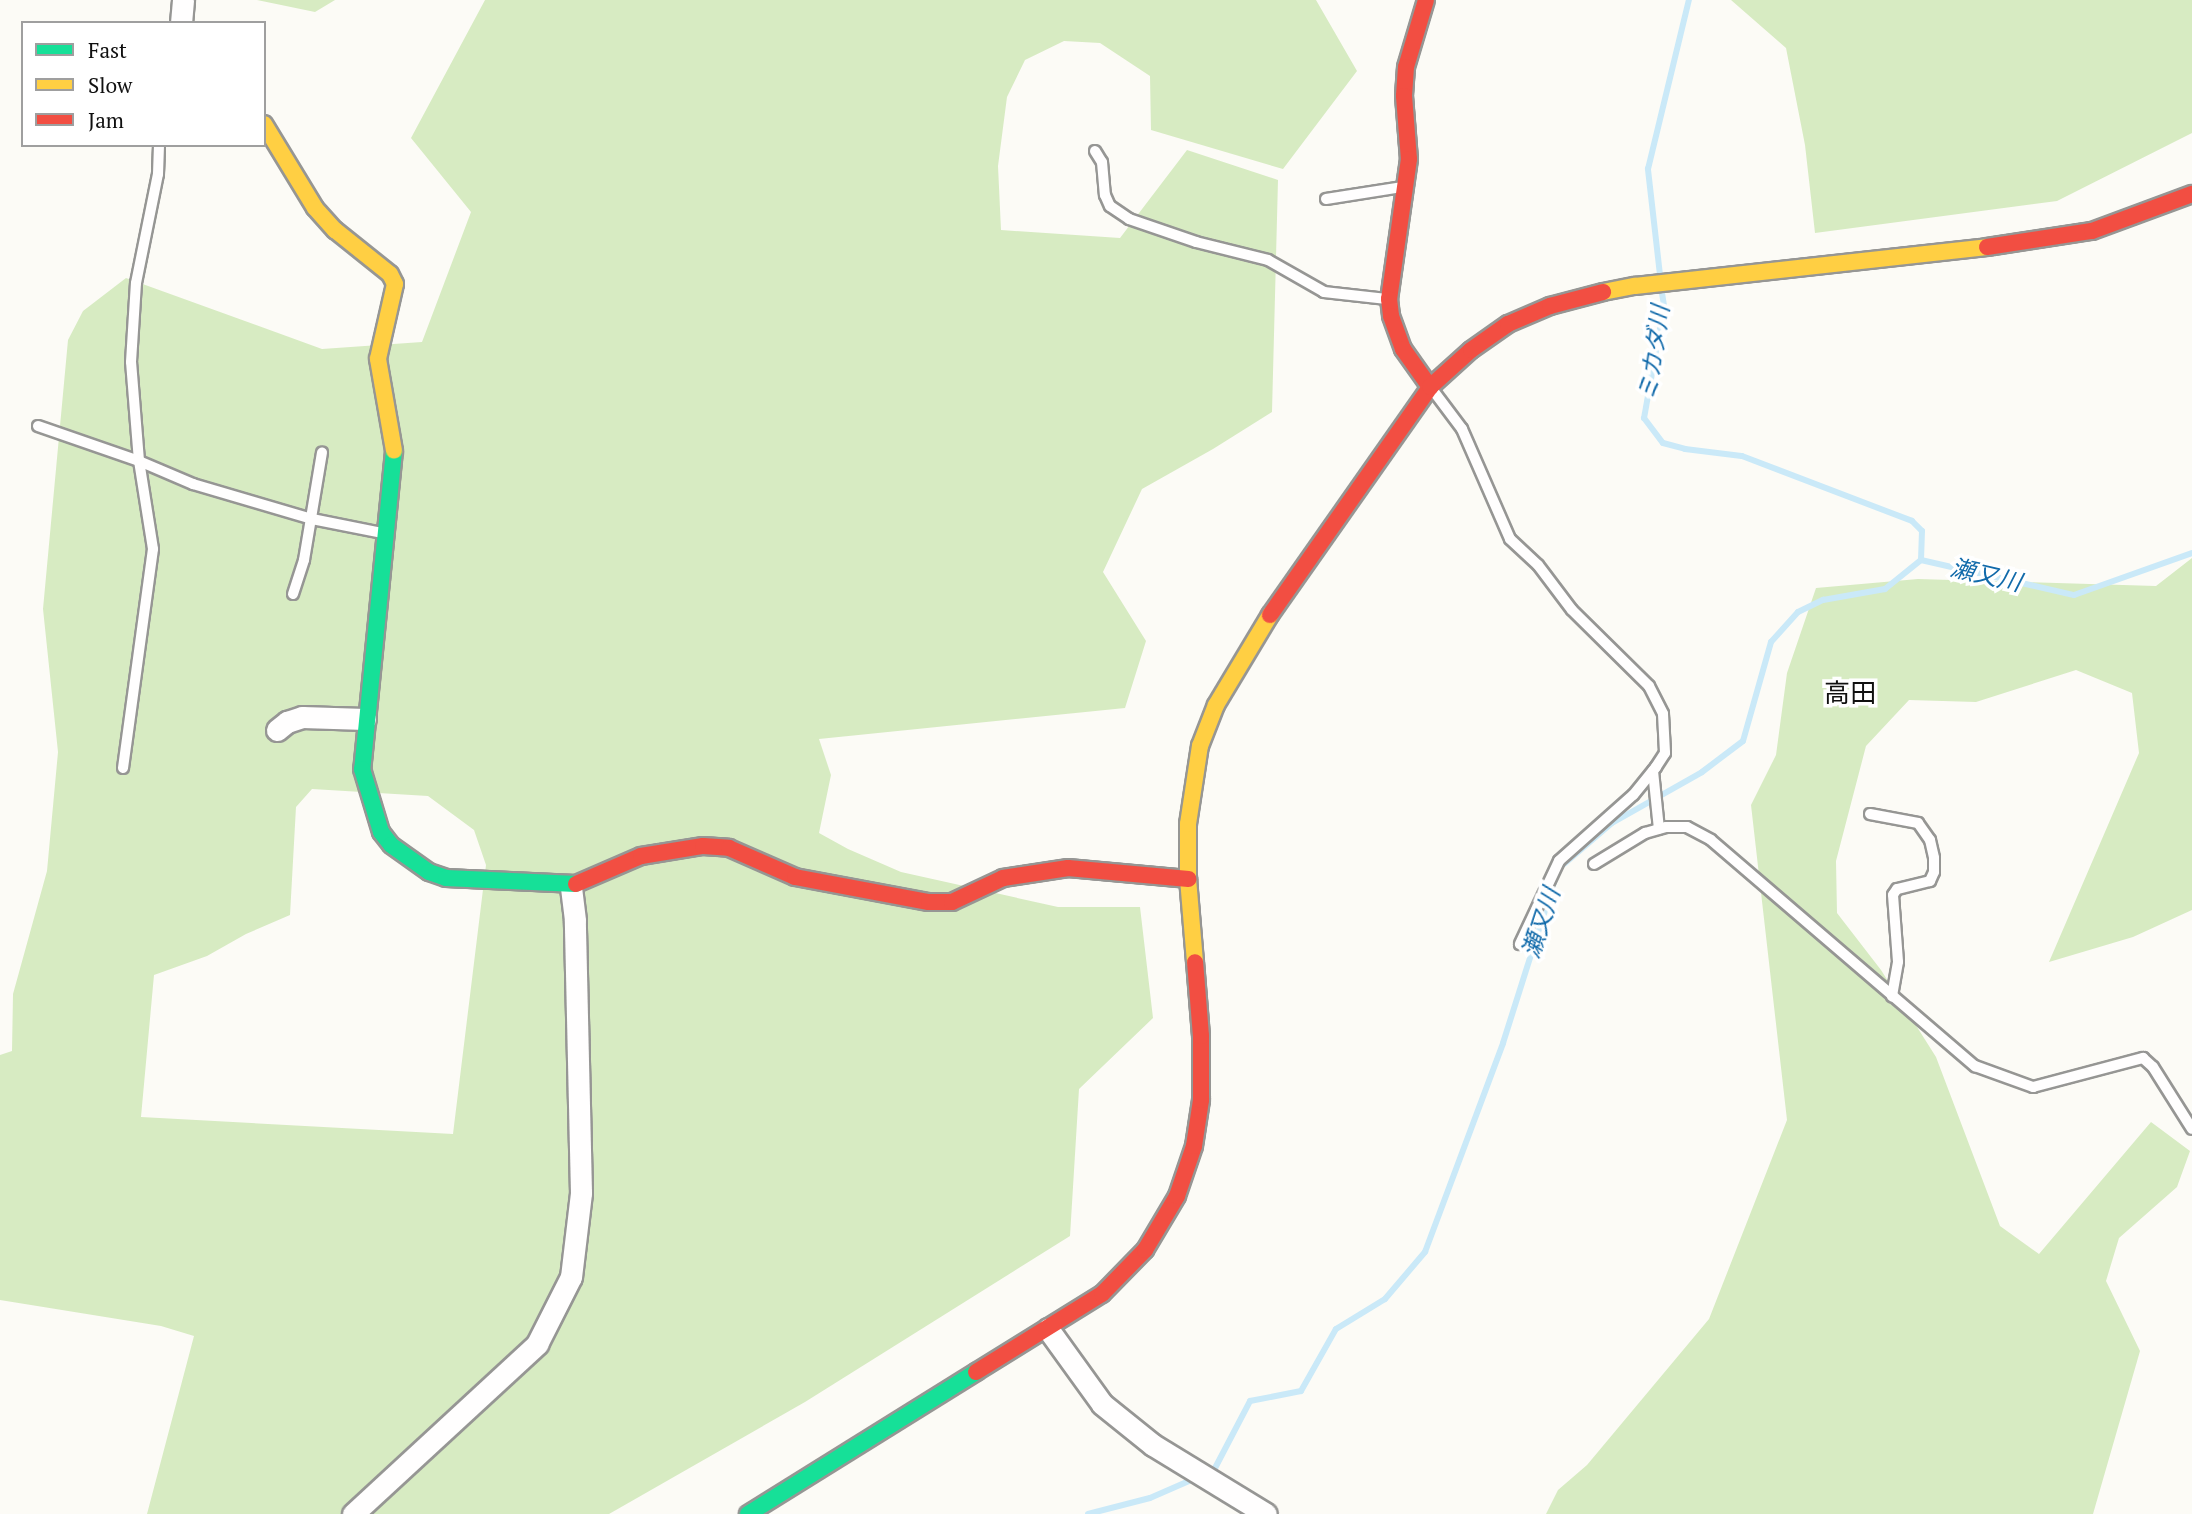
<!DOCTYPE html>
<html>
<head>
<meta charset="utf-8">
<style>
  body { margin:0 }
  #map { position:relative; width:2192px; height:1514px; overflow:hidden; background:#fcfbf6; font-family:"PT Serif","Noto Sans JP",serif }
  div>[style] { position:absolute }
  .forest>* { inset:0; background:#d7ebc2 }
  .stream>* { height:6px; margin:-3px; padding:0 3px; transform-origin:3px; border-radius:3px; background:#cae9f8 }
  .roads { filter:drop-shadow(2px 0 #969694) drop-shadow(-2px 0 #969694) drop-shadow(0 2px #969694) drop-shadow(0 -2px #969694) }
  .lane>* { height:10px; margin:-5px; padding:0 5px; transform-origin:5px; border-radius:5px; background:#fffefe }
  .street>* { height:21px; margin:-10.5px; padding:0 10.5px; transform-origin:10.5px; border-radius:10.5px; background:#fffefe }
  .fast>* { height:16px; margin:-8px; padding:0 8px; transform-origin:8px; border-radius:8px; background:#16e098 }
  .slow>* { height:16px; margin:-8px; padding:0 8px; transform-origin:8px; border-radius:8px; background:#ffcf43 }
  .jam>* { height:16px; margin:-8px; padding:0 8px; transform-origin:8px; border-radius:8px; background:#f24e42 }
  span { translate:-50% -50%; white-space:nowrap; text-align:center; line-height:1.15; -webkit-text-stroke:7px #fff; paint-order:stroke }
  .water-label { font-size:24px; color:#116aaa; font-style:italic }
  .quarter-label { font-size:26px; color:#101010 }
  .legend { position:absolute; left:21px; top:21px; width:245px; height:126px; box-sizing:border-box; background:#fff; border:2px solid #9f9f9f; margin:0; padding:9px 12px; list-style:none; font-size:21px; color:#101010 }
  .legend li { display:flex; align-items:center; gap:14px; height:35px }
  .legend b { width:35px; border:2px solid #9f9f9f }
</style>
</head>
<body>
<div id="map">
  <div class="forest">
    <i style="clip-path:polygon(257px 0,335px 0,315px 12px)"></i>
    <i style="clip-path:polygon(evenodd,485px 0,1316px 0,1357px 71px,1283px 169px,1151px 130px,1150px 76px,1100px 43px,1064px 41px,1025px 60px,1007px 97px,998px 166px,1001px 230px,1120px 238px,1187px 150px,1278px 180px,1272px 412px,1213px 449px,1142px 489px,1103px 572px,1146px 641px,1125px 708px,819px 739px,831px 775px,819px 833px,848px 849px,901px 872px,1058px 907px,1140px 907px,1153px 1018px,1079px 1089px,1070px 1236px,805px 1402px,609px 1514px,147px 1514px,194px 1336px,161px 1326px,0 1300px,0 1055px,12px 1051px,13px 994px,47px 871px,58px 752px,43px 609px,68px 340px,83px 311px,126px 278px,322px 349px,422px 342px,471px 212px,411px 138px,485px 0,312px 789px,428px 796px,474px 830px,486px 865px,453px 1134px,141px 1117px,154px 975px,207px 956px,246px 934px,290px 915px,296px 807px,312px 789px)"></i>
    <i style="clip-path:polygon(1731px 0,2192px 0,2192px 133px,2057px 201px,1815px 233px,1805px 145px,1786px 48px)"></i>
    <i style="clip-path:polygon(2192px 558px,2192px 910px,2133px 937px,2049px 962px,2139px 753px,2132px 693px,2076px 670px,1976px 702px,1909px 700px,1866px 746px,1836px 861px,1837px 913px,1881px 970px,1936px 1057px,2000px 1226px,2039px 1254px,2151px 1122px,2190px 1151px,2177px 1187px,2119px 1238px,2106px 1281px,2140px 1351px,2093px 1514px,1546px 1514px,1558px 1490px,1587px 1465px,1709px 1319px,1787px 1120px,1751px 805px,1776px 755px,1787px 673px,1816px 588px,1918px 579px,2156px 586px)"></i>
  </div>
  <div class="stream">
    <i style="left:1660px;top:275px;width:107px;rotate:-96.5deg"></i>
    <i style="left:1648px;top:169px;width:174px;rotate:-76.4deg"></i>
    <i style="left:1662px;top:293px;width:13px;rotate:81deg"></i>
    <i style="left:1664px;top:306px;width:114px;rotate:100.1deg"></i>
    <i style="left:1644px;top:418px;width:31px;rotate:53deg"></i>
    <i style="left:1663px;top:443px;width:23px;rotate:15deg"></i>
    <i style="left:1685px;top:449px;width:57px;rotate:7deg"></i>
    <i style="left:1742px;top:456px;width:182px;rotate:20.9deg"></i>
    <i style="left:1912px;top:521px;width:14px;rotate:45deg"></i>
    <i style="left:1922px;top:531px;width:29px;rotate:92deg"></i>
    <i style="left:1921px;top:560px;width:157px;rotate:12.9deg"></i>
    <i style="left:2074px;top:595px;width:125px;rotate:-19.6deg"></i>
    <i style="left:1564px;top:864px;width:63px;rotate:-40.5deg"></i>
    <i style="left:1612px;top:823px;width:103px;rotate:-29.5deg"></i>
    <i style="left:1702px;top:772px;width:51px;rotate:-37.1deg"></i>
    <i style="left:1743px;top:741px;width:103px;rotate:-74.2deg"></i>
    <i style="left:1771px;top:642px;width:40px;rotate:-48deg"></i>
    <i style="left:1798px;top:612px;width:28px;rotate:-26deg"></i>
    <i style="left:1823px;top:600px;width:63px;rotate:-10.1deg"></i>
    <i style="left:1885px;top:589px;width:46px;rotate:-38.9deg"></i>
    <i style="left:1206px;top:1474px;width:9px;rotate:-27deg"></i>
    <i style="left:1214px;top:1470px;width:78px;rotate:-62.4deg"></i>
    <i style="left:1250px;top:1401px;width:52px;rotate:-11.1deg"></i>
    <i style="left:1301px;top:1391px;width:71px;rotate:-60.6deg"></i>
    <i style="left:1336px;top:1329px;width:57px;rotate:-31.5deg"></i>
    <i style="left:1385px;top:1299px;width:62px;rotate:-49.6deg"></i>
    <i style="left:1425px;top:1252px;width:223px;rotate:-69.5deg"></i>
    <i style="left:1503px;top:1043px;width:172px;rotate:-72.4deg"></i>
    <i style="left:1088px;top:1514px;width:64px;rotate:-14.5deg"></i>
    <i style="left:1150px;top:1498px;width:50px;rotate:-23.5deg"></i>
  </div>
  <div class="roads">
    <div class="lane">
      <i style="left:1095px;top:151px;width:13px;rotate:58deg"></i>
      <i style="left:1102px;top:162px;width:33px;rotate:85deg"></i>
      <i style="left:1105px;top:195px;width:12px;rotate:66deg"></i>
      <i style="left:1110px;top:206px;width:23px;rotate:34deg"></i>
      <i style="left:1129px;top:219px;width:71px;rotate:18.9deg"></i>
      <i style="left:1196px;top:242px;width:74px;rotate:14deg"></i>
      <i style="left:1268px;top:260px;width:64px;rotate:29.7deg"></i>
      <i style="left:1324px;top:292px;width:63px;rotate:6.3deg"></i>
      <i style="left:1326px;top:199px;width:78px;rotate:-8.9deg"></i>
      <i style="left:1432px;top:389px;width:50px;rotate:53.1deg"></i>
      <i style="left:1462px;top:429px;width:120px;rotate:66.4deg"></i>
      <i style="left:1510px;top:539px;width:38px;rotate:43deg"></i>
      <i style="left:1538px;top:565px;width:56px;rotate:52.9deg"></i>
      <i style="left:1572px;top:610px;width:108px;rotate:44.6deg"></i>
      <i style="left:1649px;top:686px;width:31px;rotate:63deg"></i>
      <i style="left:1663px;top:714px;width:39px;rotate:87deg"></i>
      <i style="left:1665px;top:753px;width:17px;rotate:123deg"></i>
      <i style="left:1656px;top:767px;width:36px;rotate:129deg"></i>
      <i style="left:1633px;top:795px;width:99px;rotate:138.3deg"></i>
      <i style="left:1559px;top:861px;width:92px;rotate:115.2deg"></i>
      <i style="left:38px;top:426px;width:107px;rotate:19.1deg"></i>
      <i style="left:139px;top:461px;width:59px;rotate:23.1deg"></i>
      <i style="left:193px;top:484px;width:124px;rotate:16.4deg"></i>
      <i style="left:312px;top:519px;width:71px;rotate:11.3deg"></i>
      <i style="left:293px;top:594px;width:36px;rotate:-72deg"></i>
      <i style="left:304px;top:560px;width:109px;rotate:-80.5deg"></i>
      <i style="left:123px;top:768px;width:221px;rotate:-82.2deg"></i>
      <i style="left:153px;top:549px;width:89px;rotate:-99deg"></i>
      <i style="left:139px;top:461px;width:99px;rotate:-94.6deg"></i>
      <i style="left:131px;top:362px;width:79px;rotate:-86.4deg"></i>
      <i style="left:136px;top:283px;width:111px;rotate:-78.6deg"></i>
      <i style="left:158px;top:174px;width:29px;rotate:-88deg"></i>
      <i style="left:1653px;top:771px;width:58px;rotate:84.1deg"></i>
      <i style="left:1870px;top:814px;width:49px;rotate:10.6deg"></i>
      <i style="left:1918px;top:823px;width:21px;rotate:55deg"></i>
      <i style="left:1930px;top:840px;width:18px;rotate:77deg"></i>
      <i style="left:1934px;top:858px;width:14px;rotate:90deg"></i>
      <i style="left:1934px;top:872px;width:10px;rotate:114deg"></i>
      <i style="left:1930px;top:881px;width:34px;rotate:166deg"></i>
      <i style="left:1897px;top:889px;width:7px;rotate:124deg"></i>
      <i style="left:1893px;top:895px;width:67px;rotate:85.7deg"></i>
      <i style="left:1898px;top:962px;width:35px;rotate:100deg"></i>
      <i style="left:1594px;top:864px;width:60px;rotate:-31.3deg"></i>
      <i style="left:1645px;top:833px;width:22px;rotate:-16deg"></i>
      <i style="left:1666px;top:827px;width:21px"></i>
      <i style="left:1687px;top:827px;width:27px;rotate:28deg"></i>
      <i style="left:1711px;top:840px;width:348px;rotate:40.6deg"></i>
      <i style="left:1975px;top:1066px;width:62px;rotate:19.9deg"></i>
      <i style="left:2033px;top:1087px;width:114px;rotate:-14.8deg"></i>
      <i style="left:2143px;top:1058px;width:13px;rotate:42deg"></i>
      <i style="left:2153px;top:1067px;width:73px;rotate:57.8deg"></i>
    </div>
    <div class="street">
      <i style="left:181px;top:23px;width:23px;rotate:-85deg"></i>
      <i style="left:277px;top:730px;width:13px;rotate:-39deg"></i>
      <i style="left:287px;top:722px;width:16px;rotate:-18deg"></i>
      <i style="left:302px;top:717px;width:63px;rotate:1.8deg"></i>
      <i style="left:1048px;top:1329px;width:92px;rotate:54.2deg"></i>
      <i style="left:1102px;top:1404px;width:65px;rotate:38.8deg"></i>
      <i style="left:1153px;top:1445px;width:132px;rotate:31.4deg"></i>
      <i style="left:353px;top:1514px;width:251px;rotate:-42.7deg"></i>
      <i style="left:537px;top:1344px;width:75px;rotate:-63.1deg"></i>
      <i style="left:571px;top:1277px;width:85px;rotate:-83.2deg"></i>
      <i style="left:581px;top:1193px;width:273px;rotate:-91.3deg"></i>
      <i style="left:575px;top:920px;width:34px;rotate:-97deg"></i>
    </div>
    <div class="fast">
      <i style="left:394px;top:451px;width:320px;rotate:95.7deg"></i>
      <i style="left:362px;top:769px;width:66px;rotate:73.2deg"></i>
      <i style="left:381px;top:832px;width:16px;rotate:52deg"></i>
      <i style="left:391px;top:845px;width:47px;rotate:35.4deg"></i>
      <i style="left:429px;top:872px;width:18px;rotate:19deg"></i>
      <i style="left:446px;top:878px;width:130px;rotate:2.6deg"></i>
      <i style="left:748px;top:1514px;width:269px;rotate:-31.9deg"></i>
    </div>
    <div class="slow">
      <i style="left:264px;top:124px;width:98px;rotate:58.7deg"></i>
      <i style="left:315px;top:208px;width:30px;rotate:48deg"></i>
      <i style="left:335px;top:230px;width:70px;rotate:38.7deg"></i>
      <i style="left:390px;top:274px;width:11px;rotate:63deg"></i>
      <i style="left:395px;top:284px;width:77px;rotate:102.8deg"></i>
      <i style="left:378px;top:359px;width:93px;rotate:80.1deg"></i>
      <i style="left:1603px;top:292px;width:33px;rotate:-11deg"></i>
      <i style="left:1635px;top:286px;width:354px;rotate:-6.3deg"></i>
      <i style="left:1195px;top:962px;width:83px;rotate:-94.8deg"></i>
      <i style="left:1188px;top:879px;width:55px;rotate:-90deg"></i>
      <i style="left:1188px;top:824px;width:79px;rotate:-81.3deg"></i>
      <i style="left:1200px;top:746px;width:44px;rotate:-68.7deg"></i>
      <i style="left:1216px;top:705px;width:105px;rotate:-59deg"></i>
    </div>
    <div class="jam">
      <i style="left:1426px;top:0;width:70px;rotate:106.6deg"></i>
      <i style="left:1406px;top:67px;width:29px;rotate:94deg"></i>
      <i style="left:1404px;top:96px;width:63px;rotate:85.5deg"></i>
      <i style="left:1409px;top:159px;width:141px;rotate:98.1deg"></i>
      <i style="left:1389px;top:299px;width:17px;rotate:83deg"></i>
      <i style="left:1391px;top:316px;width:35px;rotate:70deg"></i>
      <i style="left:1403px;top:349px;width:47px;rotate:54.6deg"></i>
      <i style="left:1987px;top:247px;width:106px;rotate:-8.7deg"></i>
      <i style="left:2092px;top:231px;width:107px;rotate:-20.3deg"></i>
      <i style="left:1270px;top:615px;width:279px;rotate:-54.9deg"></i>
      <i style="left:1430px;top:387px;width:55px;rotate:-42.1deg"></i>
      <i style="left:1471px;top:350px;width:45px;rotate:-35.1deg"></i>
      <i style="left:1508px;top:324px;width:46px;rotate:-23.2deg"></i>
      <i style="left:1550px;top:306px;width:55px;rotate:-14.8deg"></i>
      <i style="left:576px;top:884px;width:71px;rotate:-23.3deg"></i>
      <i style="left:641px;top:856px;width:63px;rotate:-9.2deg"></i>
      <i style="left:703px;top:846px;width:26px;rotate:4deg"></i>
      <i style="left:729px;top:848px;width:72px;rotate:23.7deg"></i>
      <i style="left:795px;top:877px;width:136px;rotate:10.6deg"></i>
      <i style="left:929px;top:902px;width:23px"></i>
      <i style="left:952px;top:902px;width:56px;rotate:-25.2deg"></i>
      <i style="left:1003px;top:878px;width:66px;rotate:-8.7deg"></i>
      <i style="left:1068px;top:868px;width:121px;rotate:5.2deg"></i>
      <i style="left:976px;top:1372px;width:148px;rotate:-31.8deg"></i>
      <i style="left:1102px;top:1294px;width:62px;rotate:-45.7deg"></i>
      <i style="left:1145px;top:1250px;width:63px;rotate:-59.3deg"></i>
      <i style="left:1177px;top:1196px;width:53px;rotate:-71.2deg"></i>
      <i style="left:1194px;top:1146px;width:47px;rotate:-81.3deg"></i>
      <i style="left:1201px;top:1100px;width:64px;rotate:-90deg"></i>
      <i style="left:1201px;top:1036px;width:74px;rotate:-94.6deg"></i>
    </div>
  </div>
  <div class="water-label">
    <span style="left:1654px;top:353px;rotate:-82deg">ミカダ川</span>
    <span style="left:1986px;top:575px;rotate:13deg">瀬又川</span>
    <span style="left:1541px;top:923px;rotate:-72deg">瀬又川</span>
  </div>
  <div class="quarter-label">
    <span style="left:1850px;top:693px">高田</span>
  </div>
  <ul class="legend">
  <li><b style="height:9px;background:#16e098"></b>Fast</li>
  <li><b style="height:9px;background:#ffcf43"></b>Slow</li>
  <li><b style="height:9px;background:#f24e42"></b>Jam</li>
  </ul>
</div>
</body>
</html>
